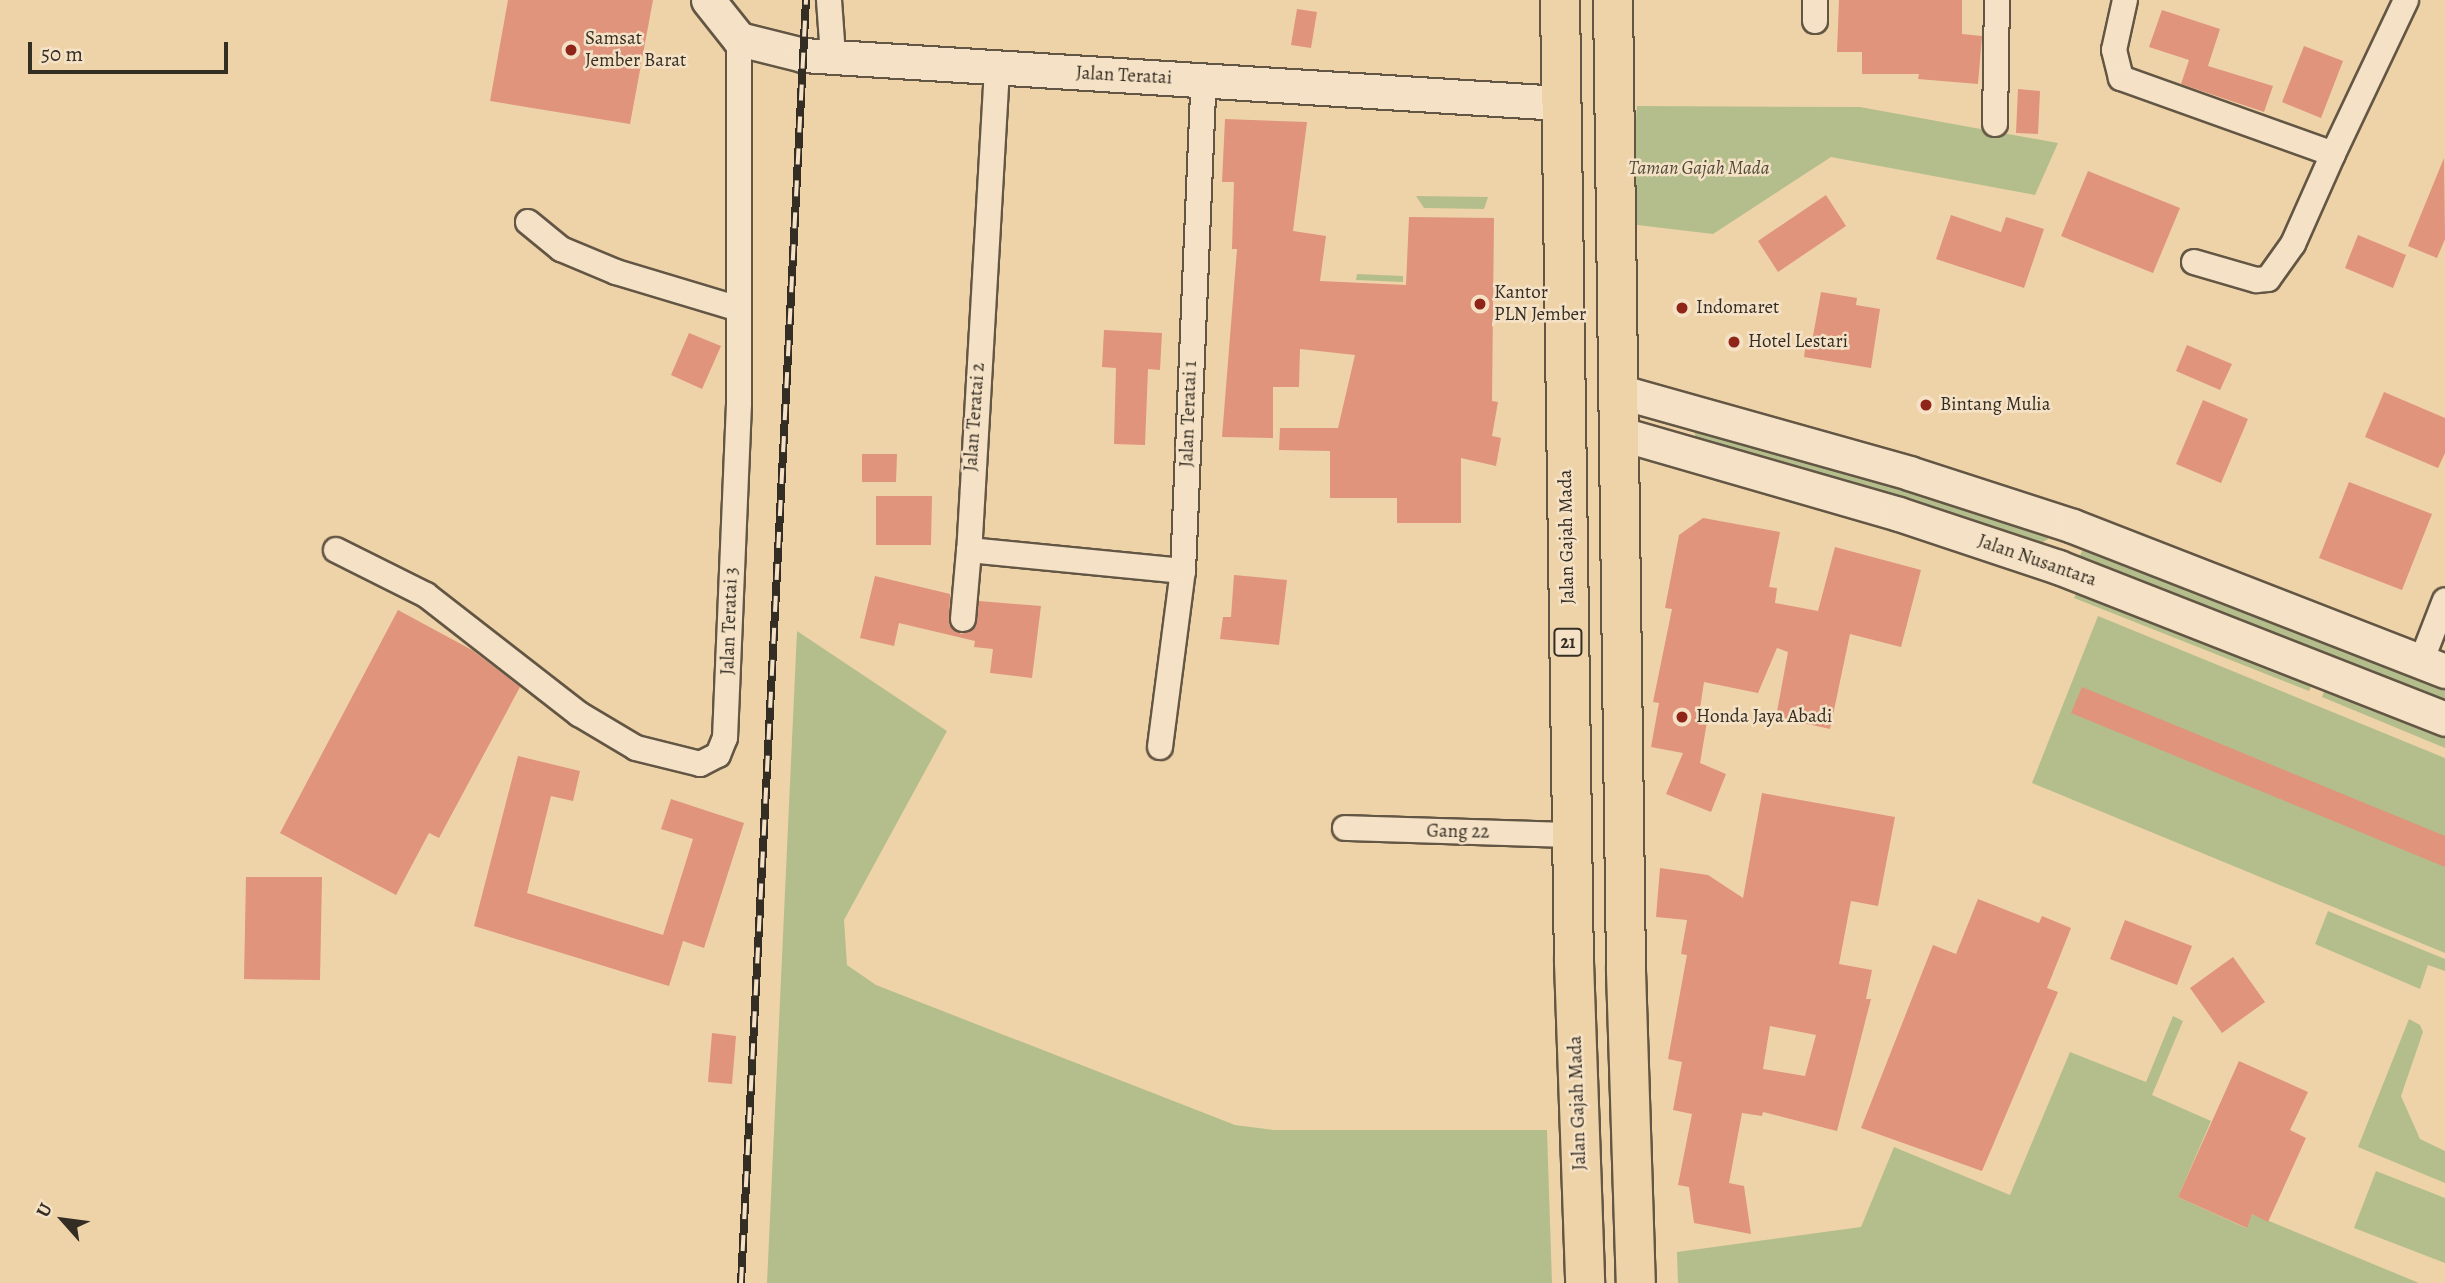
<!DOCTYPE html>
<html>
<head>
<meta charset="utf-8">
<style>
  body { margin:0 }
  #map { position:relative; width:2445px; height:1283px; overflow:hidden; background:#efd3a8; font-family:Alegreya,serif }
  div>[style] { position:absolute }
  .green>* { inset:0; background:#b4be8c }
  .building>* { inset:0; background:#df947b }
  .roads { filter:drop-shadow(2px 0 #635644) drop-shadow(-2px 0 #635644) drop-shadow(0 2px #635644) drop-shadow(0 -2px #635644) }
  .street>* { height:24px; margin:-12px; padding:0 12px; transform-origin:12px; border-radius:12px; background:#f5e2c6 }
  .secondary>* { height:33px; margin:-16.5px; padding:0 16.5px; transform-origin:16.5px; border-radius:16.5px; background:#f5e2c6 }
  .highway>* { height:38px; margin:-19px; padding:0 19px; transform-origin:19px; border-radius:19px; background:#efd3a8 }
  .rail>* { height:8px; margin-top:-4px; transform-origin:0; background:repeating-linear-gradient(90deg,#f5e2c6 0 16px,#342d23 0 32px); box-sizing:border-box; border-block:2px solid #342d23 }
  .dots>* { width:19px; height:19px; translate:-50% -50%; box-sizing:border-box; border:4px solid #f5e2c6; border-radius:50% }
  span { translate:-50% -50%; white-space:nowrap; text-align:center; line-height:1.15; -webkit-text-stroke:5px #f5e2c6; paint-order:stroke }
  .shield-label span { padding:2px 5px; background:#f5e2c6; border:2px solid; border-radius:5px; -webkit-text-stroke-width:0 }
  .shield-label { font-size:18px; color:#342d23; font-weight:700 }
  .poi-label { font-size:19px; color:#342d23 }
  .left { translate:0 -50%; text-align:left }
  .street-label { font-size:19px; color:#342d23 }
  .park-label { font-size:19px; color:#4e4a38; font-style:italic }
  .north { position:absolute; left:28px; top:1185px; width:70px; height:70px; -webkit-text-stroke:5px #f5e2c6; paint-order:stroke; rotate:298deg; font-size:19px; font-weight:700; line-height:28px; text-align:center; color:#342d23 }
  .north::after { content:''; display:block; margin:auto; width:24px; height:32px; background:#342d23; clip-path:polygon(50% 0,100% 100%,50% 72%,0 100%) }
  .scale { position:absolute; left:28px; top:42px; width:200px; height:32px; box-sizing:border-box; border:4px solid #342d23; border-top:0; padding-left:9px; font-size:21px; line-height:24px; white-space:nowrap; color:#342d23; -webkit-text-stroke:5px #f5e2c6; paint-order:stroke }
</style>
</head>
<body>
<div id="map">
  <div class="green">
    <i style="clip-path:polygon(1637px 106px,1860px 107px,2058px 143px,2035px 195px,1831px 157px,1713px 234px,1629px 224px)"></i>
    <i style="clip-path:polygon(1416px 196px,1488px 197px,1484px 209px,1424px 208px)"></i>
    <i style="clip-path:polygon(1357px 274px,1403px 276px,1403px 282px,1356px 280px)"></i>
    <i style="clip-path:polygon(1693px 428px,1813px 459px,2047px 534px,2048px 539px,2040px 544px,1696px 438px)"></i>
    <i style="clip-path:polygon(2084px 547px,2445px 688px,2445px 704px,2079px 558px)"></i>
    <i style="clip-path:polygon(2077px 592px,2312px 684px,2309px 691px,2074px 598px)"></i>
    <i style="clip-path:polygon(2098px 616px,2445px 758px,2445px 953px,2032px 783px)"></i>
    <i style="clip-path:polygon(797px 631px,947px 731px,844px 920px,847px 965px,876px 985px,1235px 1125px,1273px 1130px,1547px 1130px,1552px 1283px,767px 1283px)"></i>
    <i style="clip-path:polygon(2325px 689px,2445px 738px,2445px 748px,2322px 697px)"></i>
    <i style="clip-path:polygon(2328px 911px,2445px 959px,2445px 971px,2428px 965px,2420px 989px,2315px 944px)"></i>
    <i style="clip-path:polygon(2173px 1016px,2183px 1021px,2152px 1095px,2211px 1121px,2178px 1197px,2246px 1228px,2252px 1214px,2419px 1283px,1678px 1283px,1677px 1252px,1861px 1227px,1894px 1147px,2010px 1195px,2070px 1052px,2146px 1082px)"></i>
    <i style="clip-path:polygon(2409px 1019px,2420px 1025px,2423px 1032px,2401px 1096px,2420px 1139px,2445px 1151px,2445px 1183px,2358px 1147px)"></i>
    <i style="clip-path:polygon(2376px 1171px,2445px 1198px,2445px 1263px,2354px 1228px)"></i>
  </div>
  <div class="building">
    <i style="clip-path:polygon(508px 0,653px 0,630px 124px,490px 101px)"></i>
    <i style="clip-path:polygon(1839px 0,1962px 0,1962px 34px,1982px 36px,1978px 84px,1918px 79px,1919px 74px,1862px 74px,1862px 52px,1837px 52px)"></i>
    <i style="clip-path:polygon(1297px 9px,1317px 12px,1311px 48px,1291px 45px)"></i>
    <i style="clip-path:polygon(2162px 10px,2220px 29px,2208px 66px,2273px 86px,2264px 112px,2181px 84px,2189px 60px,2149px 47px)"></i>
    <i style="clip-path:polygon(2304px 46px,2343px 61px,2321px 118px,2282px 102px)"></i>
    <i style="clip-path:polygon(2018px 89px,2040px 91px,2038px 134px,2016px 133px)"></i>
    <i style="clip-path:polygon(1225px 119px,1307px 122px,1293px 231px,1326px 236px,1320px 281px,1406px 285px,1409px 217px,1494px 218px,1492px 401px,1498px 402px,1492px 436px,1501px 438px,1496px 466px,1461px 458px,1461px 523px,1397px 523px,1397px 498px,1330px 498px,1330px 451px,1279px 450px,1280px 428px,1338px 428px,1355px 355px,1300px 349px,1299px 387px,1273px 387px,1273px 438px,1222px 437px,1237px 249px,1232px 249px,1234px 182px,1222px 182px)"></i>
    <i style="clip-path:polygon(2444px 158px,2445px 239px,2437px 258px,2408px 246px)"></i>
    <i style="clip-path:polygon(2088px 171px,2180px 208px,2153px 273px,2061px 236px)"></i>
    <i style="clip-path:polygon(1826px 195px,1846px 226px,1778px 272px,1758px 241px)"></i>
    <i style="clip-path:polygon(1951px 215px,2001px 232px,2006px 217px,2044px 229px,2024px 288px,1936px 259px)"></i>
    <i style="clip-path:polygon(2358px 235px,2406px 255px,2393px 288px,2345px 268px)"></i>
    <i style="clip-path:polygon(1821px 292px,1857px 298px,1856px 305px,1880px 309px,1871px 368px,1804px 357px,1807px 336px,1813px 336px)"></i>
    <i style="clip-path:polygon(1104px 330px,1162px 333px,1160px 370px,1148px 369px,1145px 445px,1114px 444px,1116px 368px,1102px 367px)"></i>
    <i style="clip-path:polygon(689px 333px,721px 346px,702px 389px,671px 375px)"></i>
    <i style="clip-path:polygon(2187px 345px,2232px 364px,2220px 390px,2176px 371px)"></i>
    <i style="clip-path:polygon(2384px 392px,2445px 418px,2445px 453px,2438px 468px,2365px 437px)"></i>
    <i style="clip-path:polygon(2203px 400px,2248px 419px,2221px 483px,2176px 464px)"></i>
    <i style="clip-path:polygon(862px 454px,897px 454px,896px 482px,862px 482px)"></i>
    <i style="clip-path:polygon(2349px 482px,2432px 514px,2402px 590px,2319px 558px)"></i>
    <i style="clip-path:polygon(876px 496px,932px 496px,931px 545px,876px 545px)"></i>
    <i style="clip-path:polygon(1703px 518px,1780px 532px,1769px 587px,1777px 588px,1775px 603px,1818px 611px,1835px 547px,1921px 570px,1901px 647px,1850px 634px,1830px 729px,1776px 717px,1788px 652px,1777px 648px,1758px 693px,1704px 682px,1699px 715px,1708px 716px,1700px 763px,1726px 774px,1711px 812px,1666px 794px,1683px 753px,1651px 747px,1659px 703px,1653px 702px,1672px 609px,1665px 608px,1679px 535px)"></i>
    <i style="clip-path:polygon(1234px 575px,1287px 580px,1279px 645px,1220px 639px,1223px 617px,1231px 617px)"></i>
    <i style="clip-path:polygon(875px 576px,950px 594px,949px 625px,961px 634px,976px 627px,979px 601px,1041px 606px,1032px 678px,990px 673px,993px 649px,974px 647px,975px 641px,899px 623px,894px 646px,860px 638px)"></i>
    <i style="clip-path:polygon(398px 610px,472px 650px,520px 687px,439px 838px,429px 833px,396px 895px,280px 833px)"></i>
    <i style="clip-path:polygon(2082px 687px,2445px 836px,2445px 867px,2071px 713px)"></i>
    <i style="clip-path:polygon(518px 756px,580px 771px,573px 801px,551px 796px,527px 893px,663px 935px,693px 839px,661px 829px,671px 799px,744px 823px,704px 948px,683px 941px,669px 986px,474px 926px)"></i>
    <i style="clip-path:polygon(evenodd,1762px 793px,1895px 817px,1878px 906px,1851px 901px,1839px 964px,1872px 970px,1866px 999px,1871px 999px,1837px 1131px,1763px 1112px,1762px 1116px,1742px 1113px,1729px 1183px,1744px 1186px,1751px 1234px,1694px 1223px,1689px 1187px,1678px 1185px,1692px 1114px,1673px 1110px,1682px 1062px,1668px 1059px,1687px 955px,1681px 954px,1687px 920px,1656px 917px,1660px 868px,1708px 875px,1743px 898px,1762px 793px,1770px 1026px,1816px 1035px,1805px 1076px,1763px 1069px,1770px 1026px)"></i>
    <i style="clip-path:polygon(246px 877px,322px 877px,320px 980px,244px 979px)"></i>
    <i style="clip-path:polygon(1978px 899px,2039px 923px,2042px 916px,2071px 928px,2047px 988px,2058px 992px,1982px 1171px,1861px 1128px,1933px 945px,1956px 954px)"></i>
    <i style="clip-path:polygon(2125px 920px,2192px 946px,2177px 985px,2110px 959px)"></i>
    <i style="clip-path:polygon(2233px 957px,2265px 1002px,2222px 1033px,2190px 988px)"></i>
    <i style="clip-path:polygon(712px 1033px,736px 1036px,732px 1084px,708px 1082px)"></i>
    <i style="clip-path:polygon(2239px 1061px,2308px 1092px,2290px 1130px,2306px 1138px,2268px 1222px,2252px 1214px,2247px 1228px,2178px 1197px)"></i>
  </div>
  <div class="roads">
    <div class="street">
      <i style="left:829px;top:0;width:56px;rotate:85.9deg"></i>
      <i style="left:2125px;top:0;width:51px;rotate:102.4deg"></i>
      <i style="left:2114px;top:50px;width:29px;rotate:76deg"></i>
      <i style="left:2121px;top:78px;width:225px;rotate:19.7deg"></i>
      <i style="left:2333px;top:154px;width:170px;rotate:-64.6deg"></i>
      <i style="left:1815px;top:21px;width:21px;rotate:-90deg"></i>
      <i style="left:997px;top:69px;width:482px;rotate:93.3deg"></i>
      <i style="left:969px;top:550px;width:215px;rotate:5.6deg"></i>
      <i style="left:1995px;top:124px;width:124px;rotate:-89.1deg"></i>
      <i style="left:528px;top:222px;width:43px;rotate:39.3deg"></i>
      <i style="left:561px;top:249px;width:60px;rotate:22.7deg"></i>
      <i style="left:616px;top:272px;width:125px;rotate:16.7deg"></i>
      <i style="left:2194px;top:262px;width:65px;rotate:16.2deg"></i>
      <i style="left:2256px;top:280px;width:12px;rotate:-5deg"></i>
      <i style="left:2268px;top:279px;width:43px;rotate:-54.5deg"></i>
      <i style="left:2293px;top:244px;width:98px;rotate:-66deg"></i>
      <i style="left:336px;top:550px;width:101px;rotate:26.6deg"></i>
      <i style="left:426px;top:595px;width:194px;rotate:37.9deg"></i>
      <i style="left:579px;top:714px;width:66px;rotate:30.8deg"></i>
      <i style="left:636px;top:748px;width:66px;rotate:14deg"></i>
      <i style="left:700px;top:764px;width:20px;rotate:-27deg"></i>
      <i style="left:718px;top:755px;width:18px;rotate:-68deg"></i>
      <i style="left:725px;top:738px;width:335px;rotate:-87.6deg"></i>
      <i style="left:739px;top:403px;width:364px;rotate:-90deg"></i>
      <i style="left:963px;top:619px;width:69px;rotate:-85deg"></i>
      <i style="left:2421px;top:662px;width:66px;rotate:-68.8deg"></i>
      <i style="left:1160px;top:747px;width:177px;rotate:-82.6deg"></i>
      <i style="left:1183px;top:571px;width:491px;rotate:-87.6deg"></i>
      <i style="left:1345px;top:828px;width:227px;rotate:1.8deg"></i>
    </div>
    <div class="secondary">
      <i style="left:708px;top:0;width:50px;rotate:51.5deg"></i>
      <i style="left:739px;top:39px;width:66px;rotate:14deg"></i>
      <i style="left:803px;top:55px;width:759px;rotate:3.63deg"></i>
      <i style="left:1618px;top:391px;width:302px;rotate:15.7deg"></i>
      <i style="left:1909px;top:473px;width:172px;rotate:17.9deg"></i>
      <i style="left:2073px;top:526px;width:399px;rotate:21.3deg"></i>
      <i style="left:1618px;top:433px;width:292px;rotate:16.1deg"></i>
      <i style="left:1899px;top:514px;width:168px;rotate:18.4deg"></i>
      <i style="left:2058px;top:567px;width:416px;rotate:21.4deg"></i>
    </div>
    <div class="highway">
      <i style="left:1560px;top:0;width:962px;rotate:89.17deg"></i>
      <i style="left:1574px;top:962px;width:321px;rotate:88deg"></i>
      <i style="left:1613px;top:0;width:971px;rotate:89.23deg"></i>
      <i style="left:1626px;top:971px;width:312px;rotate:88.2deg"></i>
    </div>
  </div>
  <div class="rail">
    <i style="left:741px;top:1283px;width:1285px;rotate:-87.1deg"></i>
  </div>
  <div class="dots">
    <i style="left:571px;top:50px;background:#8f2418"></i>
    <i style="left:1480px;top:304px;background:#8f2418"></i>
    <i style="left:1682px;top:308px;background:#8f2418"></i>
    <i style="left:1734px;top:342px;background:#8f2418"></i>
    <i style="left:1926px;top:405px;background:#8f2418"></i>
    <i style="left:1682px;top:717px;background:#8f2418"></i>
  </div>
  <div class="shield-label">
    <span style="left:1568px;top:642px">21</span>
  </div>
  <div class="poi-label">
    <span class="left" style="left:585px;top:50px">Samsat<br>Jember Barat</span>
    <span class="left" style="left:1494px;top:304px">Kantor<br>PLN Jember</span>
    <span class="left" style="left:1696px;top:308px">Indomaret</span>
    <span class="left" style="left:1748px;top:342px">Hotel Lestari</span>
    <span class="left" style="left:1940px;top:405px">Bintang Mulia</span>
    <span class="left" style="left:1696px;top:717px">Honda Jaya Abadi</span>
  </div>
  <div class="street-label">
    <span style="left:1124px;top:76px;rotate:3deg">Jalan Teratai</span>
    <span style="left:1189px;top:414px;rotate:-88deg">Jalan Teratai 1</span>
    <span style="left:975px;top:417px;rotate:-86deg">Jalan Teratai 2</span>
    <span style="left:1567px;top:537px;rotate:-91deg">Jalan Gajah Mada</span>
    <span style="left:2037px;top:561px;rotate:19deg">Jalan Nusantara</span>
    <span style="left:730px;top:621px;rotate:-88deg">Jalan Teratai 3</span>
    <span style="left:1458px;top:832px;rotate:1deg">Gang 22</span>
    <span style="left:1578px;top:1103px;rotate:-92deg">Jalan Gajah Mada</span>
  </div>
  <div class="park-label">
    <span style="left:1699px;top:169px">Taman Gajah Mada</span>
  </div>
  <div class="north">U</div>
  <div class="scale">50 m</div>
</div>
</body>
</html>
